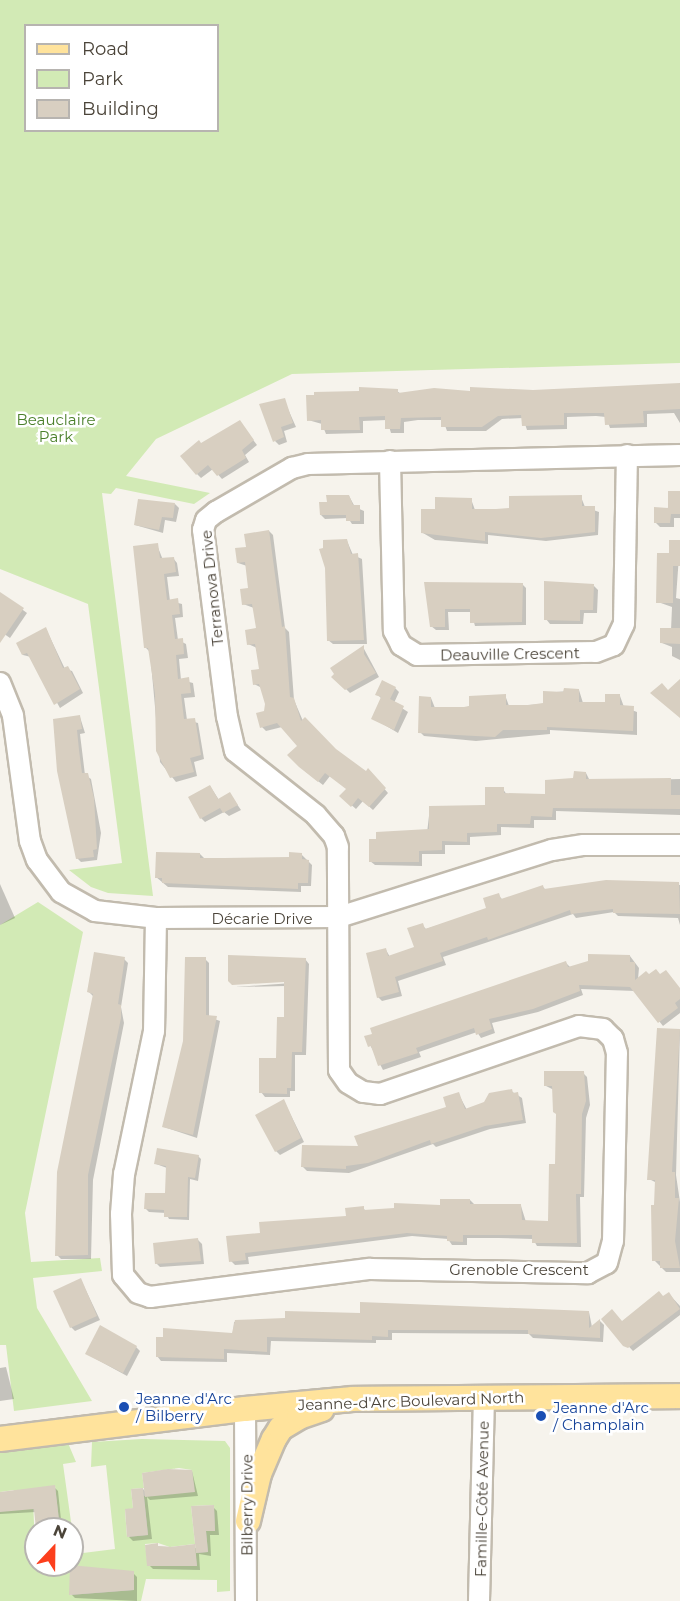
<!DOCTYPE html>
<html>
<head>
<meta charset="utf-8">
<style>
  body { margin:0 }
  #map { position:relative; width:680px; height:1601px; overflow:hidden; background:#f6f3ec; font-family:Montserrat,sans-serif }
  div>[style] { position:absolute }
  .green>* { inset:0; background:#d2eab5 }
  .shadow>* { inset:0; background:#0003 }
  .building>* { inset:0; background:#d8cfc1 }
  .roads { filter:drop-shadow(2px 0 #c2bbae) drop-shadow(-2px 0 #c2bbae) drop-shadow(0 2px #c2bbae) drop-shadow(0 -2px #c2bbae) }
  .minor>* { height:20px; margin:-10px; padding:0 10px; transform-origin:10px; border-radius:10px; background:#fff }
  .major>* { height:24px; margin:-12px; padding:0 12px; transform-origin:12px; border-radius:12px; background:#ffe39c }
  .dots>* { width:16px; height:16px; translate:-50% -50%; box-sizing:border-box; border:3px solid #fff; border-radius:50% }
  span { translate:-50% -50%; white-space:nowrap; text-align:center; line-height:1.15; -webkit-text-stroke:5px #fff; paint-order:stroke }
  .park-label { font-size:15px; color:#4a7f2a }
  .street-label { font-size:15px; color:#4b4439 }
  .transit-label { font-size:15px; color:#164399 }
  .left { translate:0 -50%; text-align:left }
  .legend { position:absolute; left:24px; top:24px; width:195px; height:108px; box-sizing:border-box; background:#fff; border:2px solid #b7b4b0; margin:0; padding:8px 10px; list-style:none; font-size:18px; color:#4b4439 }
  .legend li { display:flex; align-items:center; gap:12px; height:30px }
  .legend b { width:30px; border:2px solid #b7b4b0 }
  .north { position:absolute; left:24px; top:1517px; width:60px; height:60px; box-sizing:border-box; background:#fff; border:2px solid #b7b4b0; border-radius:50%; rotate:22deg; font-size:16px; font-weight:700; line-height:24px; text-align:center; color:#4b4439 }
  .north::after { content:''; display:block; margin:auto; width:21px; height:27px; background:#fc3f1d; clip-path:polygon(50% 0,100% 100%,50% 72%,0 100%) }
</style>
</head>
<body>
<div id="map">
  <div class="green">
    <i style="clip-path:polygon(evenodd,0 0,680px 0,680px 363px,292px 374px,156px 439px,126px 476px,210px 493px,194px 504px,116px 488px,111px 494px,102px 493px,153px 896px,108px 893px,91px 887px,69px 870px,122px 863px,88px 604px,0 569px,0 0,26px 26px,218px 26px,218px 130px,26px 130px,26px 26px)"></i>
    <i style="clip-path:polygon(38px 902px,83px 932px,25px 1213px,31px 1262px,100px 1258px,102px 1271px,33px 1278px,37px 1308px,92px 1401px,14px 1411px,6px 1345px,0 1345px,0 925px)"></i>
    <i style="clip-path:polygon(evenodd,142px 1439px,225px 1441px,230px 1448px,230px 1591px,217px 1592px,217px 1580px,146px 1579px,141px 1601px,0 1601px,0 1512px,14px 1490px,0 1492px,0 1451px,68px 1443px,76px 1462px,63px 1464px,72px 1529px,60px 1529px,55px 1486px,33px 1502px,36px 1565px,72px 1565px,72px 1532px,75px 1554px,115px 1549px,106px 1465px,91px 1467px,92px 1442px,142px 1439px,179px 1468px,192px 1470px,194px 1490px,144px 1496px,148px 1535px,127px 1537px,125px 1510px,133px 1508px,131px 1489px,144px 1488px,142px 1473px,179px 1468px,142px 1439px,214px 1505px,215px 1531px,206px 1531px,208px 1552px,196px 1553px,191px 1506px,214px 1505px,142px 1439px,158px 1543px,170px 1547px,194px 1544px,197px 1566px,148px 1566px,145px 1544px,158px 1543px,142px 1439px,70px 1572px,83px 1572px,134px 1590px,70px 1595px,70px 1572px)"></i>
  </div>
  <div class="shadow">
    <i style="clip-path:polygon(680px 385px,680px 423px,674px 413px,647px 414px,647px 427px,610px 428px,606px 417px,596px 416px,567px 417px,567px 429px,527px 430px,523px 418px,502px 419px,486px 431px,447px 431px,443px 420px,418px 420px,404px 422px,404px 433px,391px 433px,387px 420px,363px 421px,363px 433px,326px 434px,322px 424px,308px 420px,397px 391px,401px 394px,472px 393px)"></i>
    <i style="clip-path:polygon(284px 400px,296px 427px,284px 431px,287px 442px,279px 445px,275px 441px)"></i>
    <i style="clip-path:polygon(240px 422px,257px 445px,245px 455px,249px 462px,222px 479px,213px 469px,201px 478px,197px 474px,202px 445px)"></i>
    <i style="clip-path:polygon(680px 492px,680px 518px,674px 518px,674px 527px,660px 527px,656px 523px)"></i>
    <i style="clip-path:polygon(349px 496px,355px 507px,364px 511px,364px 524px,352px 524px,348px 518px,325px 519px,321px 515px,328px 503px)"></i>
    <i style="clip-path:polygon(581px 497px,585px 507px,599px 512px,598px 535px,546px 541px,488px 535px,488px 544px,435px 540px,423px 533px,437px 510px,471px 499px,475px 510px,496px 511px)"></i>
    <i style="clip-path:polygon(175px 504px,179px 508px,176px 522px,165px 520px,163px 533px,135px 525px)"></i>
    <i style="clip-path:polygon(269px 531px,273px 535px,285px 628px,289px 632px,294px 700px,303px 721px,335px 750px,366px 773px,368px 770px,388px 793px,373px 810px,363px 801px,356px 809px,341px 796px,347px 789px,330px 776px,323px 785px,305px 771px,300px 746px,282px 727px,266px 731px,262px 727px,267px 704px,262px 688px,254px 684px,260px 670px,257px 648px,248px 644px,258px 629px,254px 608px,243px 604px,250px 590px,247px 566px,238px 563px,247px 548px)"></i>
    <i style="clip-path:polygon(347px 541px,353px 555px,362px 559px,367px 644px,333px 644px,328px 640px,326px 567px)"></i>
    <i style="clip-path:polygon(680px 542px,676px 598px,680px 599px,680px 660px,672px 656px,672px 647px,662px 643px,671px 630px,672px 607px,658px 602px,670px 555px)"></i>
    <i style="clip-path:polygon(157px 545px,163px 560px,173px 558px,177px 563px,179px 576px,167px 577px,170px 601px,182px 604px,183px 617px,175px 618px,178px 640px,186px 644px,188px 658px,179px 659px,181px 680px,193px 683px,195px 697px,184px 698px,187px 720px,198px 723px,204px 759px,194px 762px,197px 776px,176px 782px,160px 762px,150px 652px,146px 648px)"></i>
    <i style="clip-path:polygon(425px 584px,522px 584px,526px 588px,526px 625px,475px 626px,471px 612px,448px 612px,449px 630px,436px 630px,431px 626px)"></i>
    <i style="clip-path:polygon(594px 586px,598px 590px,597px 613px,584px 613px,583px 624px,550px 624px,546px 619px)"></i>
    <i style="clip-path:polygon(0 593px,27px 613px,10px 638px,0 631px)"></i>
    <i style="clip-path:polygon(46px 629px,65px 669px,72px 671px,83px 693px,60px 708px,31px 657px,23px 655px,18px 643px)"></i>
    <i style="clip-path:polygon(363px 647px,379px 677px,350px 693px,334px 677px)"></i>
    <i style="clip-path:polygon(395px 688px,399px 692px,394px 703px,408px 712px,398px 733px,373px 718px,382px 699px,377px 694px)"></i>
    <i style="clip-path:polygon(579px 690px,583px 703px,606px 704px,620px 696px,624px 707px,637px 712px,637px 735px,550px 730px,550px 734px,476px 741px,424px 736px,420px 732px,431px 698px,435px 708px,464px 708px,505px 695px,509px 706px,545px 704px,545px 693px)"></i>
    <i style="clip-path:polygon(80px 717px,85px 733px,80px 734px,85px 775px,91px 779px,101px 833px,97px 860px,81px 862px,77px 858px,59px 773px)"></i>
    <i style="clip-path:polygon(586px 773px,590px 781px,680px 779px,680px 815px,556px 811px,556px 820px,534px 820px,534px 828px,501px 827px,501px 835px,470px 837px,470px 845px,445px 845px,445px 854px,422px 854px,422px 866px,375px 865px,370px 861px,427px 833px,430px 807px,486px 807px,503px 789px,507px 795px,547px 795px)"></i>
    <i style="clip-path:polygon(210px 786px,219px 800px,230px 794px,241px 810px,229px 816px,224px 812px,205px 822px,201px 818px)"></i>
    <i style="clip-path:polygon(200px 854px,204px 858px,290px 858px,301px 854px,312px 865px,311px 886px,301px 886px,301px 892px,168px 887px,156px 877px)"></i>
    <i style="clip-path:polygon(606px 882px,680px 885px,680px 925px,678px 918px,618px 916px,614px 912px,576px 918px,573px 914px,443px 957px,446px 965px,398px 981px,402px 996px,382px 1001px,378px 997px,386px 950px,390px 957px,415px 948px,422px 925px,426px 929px,488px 909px,498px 895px,503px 900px,543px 887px,546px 890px)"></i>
    <i style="clip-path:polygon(0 884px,15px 918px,0 925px)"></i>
    <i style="clip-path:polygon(630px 956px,639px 968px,638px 979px,661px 975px,680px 989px,680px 1013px,663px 1026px,635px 991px,581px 989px,583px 995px,538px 1012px,492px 1023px,495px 1033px,481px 1038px,477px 1032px,419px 1052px,421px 1057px,383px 1070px,366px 1037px,374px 1034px,372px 1029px,566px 963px,570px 967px)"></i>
    <i style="clip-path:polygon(124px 959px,128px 963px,121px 1007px,124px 1023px,93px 1180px,91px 1259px,61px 1259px,57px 1255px,94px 997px,89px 992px)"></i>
    <i style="clip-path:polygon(205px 959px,209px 963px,209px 1017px,220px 1021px,197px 1138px,164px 1127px)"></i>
    <i style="clip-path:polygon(305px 959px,309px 964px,306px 1055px,295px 1055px,295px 1091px,290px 1091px,290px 1097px,265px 1097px,261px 1092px,278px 1060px,286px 1019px,286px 986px,235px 987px,292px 983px)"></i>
    <i style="clip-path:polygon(659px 1030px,680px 1030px,676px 1175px,680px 1202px,680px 1272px,666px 1272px,654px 1260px,657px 1183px,649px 1179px)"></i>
    <i style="clip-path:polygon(583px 1073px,587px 1077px,590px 1105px,586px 1118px,584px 1197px,580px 1197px,581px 1247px,537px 1246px,533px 1239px,498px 1238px,467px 1238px,467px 1245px,452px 1245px,448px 1239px,412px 1236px,248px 1257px,249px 1264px,235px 1265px,231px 1261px,261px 1234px,348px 1217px,363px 1208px,367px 1212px,442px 1207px,470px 1200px,474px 1204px,521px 1206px,526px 1222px,549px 1222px,557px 1166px,557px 1115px,554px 1090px,546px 1086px)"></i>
    <i style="clip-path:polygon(511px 1091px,522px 1098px,526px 1123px,490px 1129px,436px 1147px,433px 1144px,349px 1173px,307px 1171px,303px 1167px,360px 1148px,448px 1108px,458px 1093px,467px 1110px)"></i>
    <i style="clip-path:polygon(284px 1101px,304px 1142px,280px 1155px,276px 1151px)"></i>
    <i style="clip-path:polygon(198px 1156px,201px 1159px,198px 1181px,190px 1179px,189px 1220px,169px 1219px,166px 1213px,149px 1212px,146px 1209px,166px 1195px,167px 1168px,156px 1164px)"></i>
    <i style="clip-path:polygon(198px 1240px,202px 1244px,204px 1264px,160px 1267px,156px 1263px)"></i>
    <i style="clip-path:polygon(81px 1280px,100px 1320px,75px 1331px,71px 1327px)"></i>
    <i style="clip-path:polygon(669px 1294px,680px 1306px,680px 1315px,633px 1351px,603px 1319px,622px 1322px)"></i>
    <i style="clip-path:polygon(589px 1312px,592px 1327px,600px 1321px,604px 1325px,603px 1342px,533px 1338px,529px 1334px,392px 1333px,392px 1340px,376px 1340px,376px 1343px,271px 1341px,270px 1355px,227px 1353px,227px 1362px,161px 1361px,157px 1356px,233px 1334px,234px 1322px,361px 1314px)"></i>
    <i style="clip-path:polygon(136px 1347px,140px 1351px,127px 1376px,87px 1354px)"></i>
    <i style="clip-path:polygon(6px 1367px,14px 1399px,0 1401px,0 1368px)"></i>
    <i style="clip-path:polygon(192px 1471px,198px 1496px,150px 1500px,147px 1497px,152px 1539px,133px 1541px,129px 1537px,143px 1489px,146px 1492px)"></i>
    <i style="clip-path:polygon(54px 1487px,58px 1491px,62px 1529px,38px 1529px,36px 1512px,0 1514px,0 1493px)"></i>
    <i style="clip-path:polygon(213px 1507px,217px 1511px,219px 1535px,210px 1535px,211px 1556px,199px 1554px,200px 1570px,153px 1569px,149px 1565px,147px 1546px,197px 1548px)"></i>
    <i style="clip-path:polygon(43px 1565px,67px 1565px,67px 1567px,47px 1569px)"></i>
    <i style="clip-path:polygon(133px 1573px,137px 1577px,137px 1601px,75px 1598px,71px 1594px)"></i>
  </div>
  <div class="building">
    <i style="clip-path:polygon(680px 383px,680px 409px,643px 411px,644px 423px,605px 425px,604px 413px,564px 413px,564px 425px,522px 426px,521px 415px,498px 416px,482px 427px,441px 427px,441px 417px,401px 418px,400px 429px,385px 429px,385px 416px,359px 417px,360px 430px,321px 430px,321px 420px,307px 421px,306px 395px,314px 395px,314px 392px,359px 391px,359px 387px,398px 389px,398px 393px,434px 388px,470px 391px,470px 387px,533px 390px)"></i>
    <i style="clip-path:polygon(285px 398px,293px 423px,281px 427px,284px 437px,273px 442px,259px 404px)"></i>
    <i style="clip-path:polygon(240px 420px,254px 440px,242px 450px,246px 458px,217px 476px,208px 465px,196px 475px,180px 456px,199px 440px,201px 443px)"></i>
    <i style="clip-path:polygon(668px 491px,680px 491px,680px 514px,671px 514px,670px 523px,654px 523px,654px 507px,668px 508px)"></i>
    <i style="clip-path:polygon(326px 495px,349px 495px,353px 505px,360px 505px,360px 521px,346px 521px,346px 515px,320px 515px,319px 502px,327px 502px)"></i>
    <i style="clip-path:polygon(582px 495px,582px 506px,595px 506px,595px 532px,541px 538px,485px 532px,485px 541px,421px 533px,421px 509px,435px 509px,435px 497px,472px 498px,472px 509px,496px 509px,509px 508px,509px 496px)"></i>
    <i style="clip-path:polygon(138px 499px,175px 503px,173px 518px,162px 517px,159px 530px,134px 525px)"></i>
    <i style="clip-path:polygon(269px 530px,282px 627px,285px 626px,290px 697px,294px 698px,301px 721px,305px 717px,336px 749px,366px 771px,368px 768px,386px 788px,369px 807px,358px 798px,351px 807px,339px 796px,346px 789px,325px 773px,318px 782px,299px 767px,287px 755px,297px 746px,277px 723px,260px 728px,256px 713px,264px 711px,265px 704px,259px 684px,253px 685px,251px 670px,259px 669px,255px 644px,247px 645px,245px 630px,256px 628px,252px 604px,242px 605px,240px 589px,248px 588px,245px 562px,237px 563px,235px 548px,246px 547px,244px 534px)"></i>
    <i style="clip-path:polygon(347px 539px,351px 554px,358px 553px,364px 640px,327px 641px,325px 568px,319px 549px,323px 548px,323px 540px)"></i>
    <i style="clip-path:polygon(669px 540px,680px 540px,680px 566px,673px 566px,673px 603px,656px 603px,657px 553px,669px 553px)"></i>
    <i style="clip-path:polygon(158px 543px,160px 558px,174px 557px,176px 572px,164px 574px,167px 600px,178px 598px,180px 614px,172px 615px,175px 639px,183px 638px,184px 654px,176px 655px,178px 679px,189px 677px,191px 693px,181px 694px,184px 719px,195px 718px,201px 755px,190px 758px,194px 772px,170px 778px,156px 751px,155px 694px,148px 648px,144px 648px,133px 546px)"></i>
    <i style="clip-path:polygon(544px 581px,594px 584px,593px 610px,580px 610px,580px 621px,544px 620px)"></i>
    <i style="clip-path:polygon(424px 582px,523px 583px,522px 622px,470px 623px,470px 609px,445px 609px,445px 627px,430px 627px)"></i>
    <i style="clip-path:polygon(0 592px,24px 608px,0 643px)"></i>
    <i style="clip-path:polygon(46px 627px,63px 668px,68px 666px,80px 689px,54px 705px,27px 653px,22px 655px,16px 643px)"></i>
    <i style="clip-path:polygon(660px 628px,680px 628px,680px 644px,660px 643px)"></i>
    <i style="clip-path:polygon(364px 645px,364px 654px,376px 673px,345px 690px,331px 677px,334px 674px,330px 668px)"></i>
    <i style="clip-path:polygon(680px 679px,680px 718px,650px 693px,662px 683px,668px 690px)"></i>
    <i style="clip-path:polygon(382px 680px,396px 687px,390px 699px,404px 706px,394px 730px,371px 719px,381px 697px,375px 695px)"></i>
    <i style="clip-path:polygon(564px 688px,579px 689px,579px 702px,605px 702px,605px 694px,620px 694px,620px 705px,634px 706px,633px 731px,547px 727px,547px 730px,503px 730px,495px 737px,418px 733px,419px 696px,431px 697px,431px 707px,464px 707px,469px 706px,469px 696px,506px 694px,506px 705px,529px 705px,543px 703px,543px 691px,563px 692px)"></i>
    <i style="clip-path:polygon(80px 715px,82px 729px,77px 730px,79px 750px,82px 773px,88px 773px,94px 798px,97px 849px,93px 850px,94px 857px,76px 859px,57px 771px,53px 719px)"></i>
    <i style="clip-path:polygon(574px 771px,586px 772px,586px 779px,671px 778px,671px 795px,680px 795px,680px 809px,553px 808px,552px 817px,531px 816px,530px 824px,497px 824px,497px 832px,467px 833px,467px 842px,442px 841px,442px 850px,419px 851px,419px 862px,369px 862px,369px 839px,376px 839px,376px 832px,429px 829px,429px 806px,485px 805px,485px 787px,504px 787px,504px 793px,545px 794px,545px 780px,573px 778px)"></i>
    <i style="clip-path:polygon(210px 785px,218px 799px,230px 792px,238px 805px,223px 813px,220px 808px,200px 819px,188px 797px)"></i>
    <i style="clip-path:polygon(156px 852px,200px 853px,200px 858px,224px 858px,289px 857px,289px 852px,302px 853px,302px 859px,309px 860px,308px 883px,298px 883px,298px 889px,162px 883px,162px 878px,155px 878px)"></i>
    <i style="clip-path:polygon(606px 880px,679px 882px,680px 914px,613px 913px,613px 909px,571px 914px,570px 910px,488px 940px,487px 937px,440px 953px,443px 961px,395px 977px,399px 992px,377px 998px,366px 953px,386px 948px,388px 956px,414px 947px,407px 928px,423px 923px,425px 929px,486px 908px,483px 898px,499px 893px,501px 899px,543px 885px,544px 889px)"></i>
    <i style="clip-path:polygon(94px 952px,125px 957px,118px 1004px,121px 1005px,121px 1018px,88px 1175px,88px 1255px,55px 1256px,57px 1172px,93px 994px,87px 992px)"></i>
    <i style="clip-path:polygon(588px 954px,630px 955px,630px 962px,635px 962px,635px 980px,646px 971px,649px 974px,656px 969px,660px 974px,666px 970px,680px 988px,680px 999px,675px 1003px,678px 1008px,658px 1023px,630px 987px,579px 985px,580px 991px,533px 1009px,489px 1019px,492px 1029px,476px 1035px,474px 1028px,416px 1048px,418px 1053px,378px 1066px,371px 1046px,368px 1047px,364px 1036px,372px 1034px,370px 1028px,566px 961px,568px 967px,588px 961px)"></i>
    <i style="clip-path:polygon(228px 955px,306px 958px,302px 1052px,292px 1052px,291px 1088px,287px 1088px,287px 1094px,259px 1093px,259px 1058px,276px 1058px,277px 1017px,284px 1017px,284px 982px,232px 985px,228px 981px)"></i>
    <i style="clip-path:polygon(185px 957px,206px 957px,206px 1015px,217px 1016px,193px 1135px,162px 1127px,183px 1041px)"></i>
    <i style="clip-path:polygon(657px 1028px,680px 1029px,672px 1172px,675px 1172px,675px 1198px,679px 1198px,675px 1241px,680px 1268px,660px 1268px,660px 1261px,652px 1261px,651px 1205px,654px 1205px,655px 1180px,647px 1180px)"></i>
    <i style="clip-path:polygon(544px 1071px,584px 1071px,586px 1101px,582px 1114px,581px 1194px,576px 1194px,577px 1243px,532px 1243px,532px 1235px,463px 1235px,463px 1242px,447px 1241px,447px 1236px,407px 1233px,245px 1253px,246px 1260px,229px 1262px,226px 1236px,260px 1233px,259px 1222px,346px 1216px,345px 1208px,364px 1206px,364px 1210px,394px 1208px,394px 1203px,440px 1205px,440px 1199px,470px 1199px,470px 1204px,521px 1204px,522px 1220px,548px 1221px,549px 1164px,555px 1164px,556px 1114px,553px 1112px,552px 1086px,544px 1086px)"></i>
    <i style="clip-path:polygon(512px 1089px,513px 1093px,518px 1092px,523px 1120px,485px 1126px,431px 1144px,430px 1140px,368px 1163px,346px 1166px,346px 1169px,301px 1167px,302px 1145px,358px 1146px,354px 1136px,446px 1107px,443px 1097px,459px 1092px,465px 1109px,484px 1102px,489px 1093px)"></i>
    <i style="clip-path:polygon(284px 1099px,301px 1138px,275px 1152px,255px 1115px)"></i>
    <i style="clip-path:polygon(157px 1148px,199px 1155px,195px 1178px,188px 1177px,187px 1217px,164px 1217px,164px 1210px,144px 1209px,145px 1193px,165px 1193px,166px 1166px,154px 1164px)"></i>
    <i style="clip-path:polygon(198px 1238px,201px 1261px,155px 1264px,153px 1243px)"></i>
    <i style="clip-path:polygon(81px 1278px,97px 1316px,70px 1328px,53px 1291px)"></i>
    <i style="clip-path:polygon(659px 1291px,663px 1296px,669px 1292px,680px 1309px,628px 1348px,623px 1346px,601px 1319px,612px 1309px,622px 1321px)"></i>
    <i style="clip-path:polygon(360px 1302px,589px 1311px,589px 1328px,600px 1319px,600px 1338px,528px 1334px,528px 1330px,388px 1330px,388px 1337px,372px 1336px,372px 1340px,267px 1337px,267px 1352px,224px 1349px,224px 1359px,156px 1357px,156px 1337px,163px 1337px,163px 1328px,232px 1333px,235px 1320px,285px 1318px,285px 1311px,360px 1313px)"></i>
    <i style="clip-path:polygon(100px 1325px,137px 1346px,123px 1373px,85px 1354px)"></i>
    <i style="clip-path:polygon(168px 1469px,192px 1470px,195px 1492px,145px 1497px,142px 1473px)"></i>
    <i style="clip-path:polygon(55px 1485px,60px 1529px,36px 1529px,34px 1509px,0 1512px,0 1492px)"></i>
    <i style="clip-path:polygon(143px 1488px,148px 1535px,127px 1537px,125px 1509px,133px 1508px,131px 1489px)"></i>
    <i style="clip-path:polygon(214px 1505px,215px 1531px,206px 1531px,208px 1552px,196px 1553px,191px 1506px)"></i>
    <i style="clip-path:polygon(158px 1543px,158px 1546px,170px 1547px,195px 1544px,197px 1566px,147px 1566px,145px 1545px)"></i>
    <i style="clip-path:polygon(70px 1565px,134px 1571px,134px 1590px,69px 1595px)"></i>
  </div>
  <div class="roads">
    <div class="minor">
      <i style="left:390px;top:461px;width:170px;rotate:88.7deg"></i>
      <i style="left:394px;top:631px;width:16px;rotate:63deg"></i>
      <i style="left:401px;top:645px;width:19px;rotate:32deg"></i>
      <i style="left:417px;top:655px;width:179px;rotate:-1deg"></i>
      <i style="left:596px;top:652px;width:19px;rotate:-21deg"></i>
      <i style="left:614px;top:645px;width:23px;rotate:-65deg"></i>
      <i style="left:624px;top:624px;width:169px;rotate:-89deg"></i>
      <i style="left:0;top:683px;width:35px;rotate:68deg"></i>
      <i style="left:13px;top:716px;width:126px;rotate:82.3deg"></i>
      <i style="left:30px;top:841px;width:20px;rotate:70deg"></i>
      <i style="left:37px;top:860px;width:40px;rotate:53deg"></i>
      <i style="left:61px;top:892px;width:39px;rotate:29deg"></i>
      <i style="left:95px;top:911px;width:61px;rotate:6.5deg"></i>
      <i style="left:156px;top:918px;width:183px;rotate:-0.3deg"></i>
      <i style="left:339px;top:917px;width:223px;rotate:-17.5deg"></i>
      <i style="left:552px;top:850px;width:32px;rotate:-9deg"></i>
      <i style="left:584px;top:845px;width:96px"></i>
      <i style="left:156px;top:918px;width:113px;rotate:91deg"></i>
      <i style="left:154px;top:1031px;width:146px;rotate:101.8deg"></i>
      <i style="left:124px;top:1174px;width:40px;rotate:94.3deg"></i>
      <i style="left:121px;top:1214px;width:61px;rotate:88.1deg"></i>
      <i style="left:123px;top:1275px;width:23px;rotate:50deg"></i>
      <i style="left:138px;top:1293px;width:13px;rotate:18deg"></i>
      <i style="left:150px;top:1297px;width:222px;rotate:-7.3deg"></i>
      <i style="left:370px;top:1269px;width:218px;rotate:1.1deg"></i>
      <i style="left:588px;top:1273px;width:21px;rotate:-28deg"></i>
      <i style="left:607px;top:1263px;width:23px;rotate:-75deg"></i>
      <i style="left:613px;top:1241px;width:188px;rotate:-88.8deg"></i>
      <i style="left:617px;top:1053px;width:15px;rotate:-106deg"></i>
      <i style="left:613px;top:1039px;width:14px;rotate:-135deg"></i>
      <i style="left:603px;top:1029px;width:24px;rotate:-173deg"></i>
      <i style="left:579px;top:1026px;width:210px;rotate:161.1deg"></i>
      <i style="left:380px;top:1094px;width:17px;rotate:-173deg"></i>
      <i style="left:363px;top:1092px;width:17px;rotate:-149deg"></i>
      <i style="left:348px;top:1083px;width:16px;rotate:-125deg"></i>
      <i style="left:339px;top:1070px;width:223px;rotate:-90.3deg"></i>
      <i style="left:338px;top:847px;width:12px;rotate:-110deg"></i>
      <i style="left:334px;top:836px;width:28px;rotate:-131deg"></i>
      <i style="left:316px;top:815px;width:103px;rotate:-141.7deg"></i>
      <i style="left:235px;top:751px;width:35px;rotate:-103deg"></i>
      <i style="left:227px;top:717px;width:189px;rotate:-97.3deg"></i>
      <i style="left:203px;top:530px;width:10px;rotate:-73deg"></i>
      <i style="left:206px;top:520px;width:13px;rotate:-39deg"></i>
      <i style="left:216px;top:512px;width:88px;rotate:-30.1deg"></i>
      <i style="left:292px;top:468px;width:16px;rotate:-14deg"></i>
      <i style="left:308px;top:464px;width:372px;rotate:-1.4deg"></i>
      <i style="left:245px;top:1409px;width:192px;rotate:89.7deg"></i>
      <i style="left:479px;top:1601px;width:204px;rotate:-88.6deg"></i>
    </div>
    <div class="major">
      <i style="left:0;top:1439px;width:247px;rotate:-7deg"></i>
      <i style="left:245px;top:1409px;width:108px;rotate:-5.3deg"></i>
      <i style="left:353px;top:1399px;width:327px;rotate:-0.5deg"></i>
      <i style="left:248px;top:1521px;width:48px;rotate:-76.8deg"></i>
      <i style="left:259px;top:1474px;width:38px;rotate:-67deg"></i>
      <i style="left:274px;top:1439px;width:13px;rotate:-58deg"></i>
      <i style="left:281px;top:1428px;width:21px;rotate:-31deg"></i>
      <i style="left:299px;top:1417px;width:24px;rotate:-19deg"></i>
    </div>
  </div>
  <div class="dots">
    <i style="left:124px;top:1407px;background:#1a4fb4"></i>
    <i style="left:541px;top:1416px;background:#1a4fb4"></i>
  </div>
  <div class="park-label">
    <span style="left:56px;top:428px">Beauclaire<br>Park</span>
  </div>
  <div class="street-label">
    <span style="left:212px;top:588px;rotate:-96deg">Terranova Drive</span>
    <span style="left:510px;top:654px;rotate:-1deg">Deauville Crescent</span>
    <span style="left:262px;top:919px">Décarie Drive</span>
    <span style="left:519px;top:1270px">Grenoble Crescent</span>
    <span style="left:411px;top:1401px;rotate:-2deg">Jeanne-d'Arc Boulevard North</span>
    <span style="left:482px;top:1499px;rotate:-89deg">Famille-Côté Avenue</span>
    <span style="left:247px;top:1505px;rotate:-90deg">Bilberry Drive</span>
  </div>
  <div class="transit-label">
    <span class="left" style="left:136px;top:1407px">Jeanne d'Arc<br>/ Bilberry</span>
    <span class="left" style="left:553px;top:1416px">Jeanne d'Arc<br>/ Champlain</span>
  </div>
  <ul class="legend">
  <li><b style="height:8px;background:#ffe39c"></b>Road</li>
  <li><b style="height:16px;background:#d2eab5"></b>Park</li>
  <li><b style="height:16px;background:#d8cfc1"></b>Building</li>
  </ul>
  <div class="north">N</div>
</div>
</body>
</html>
